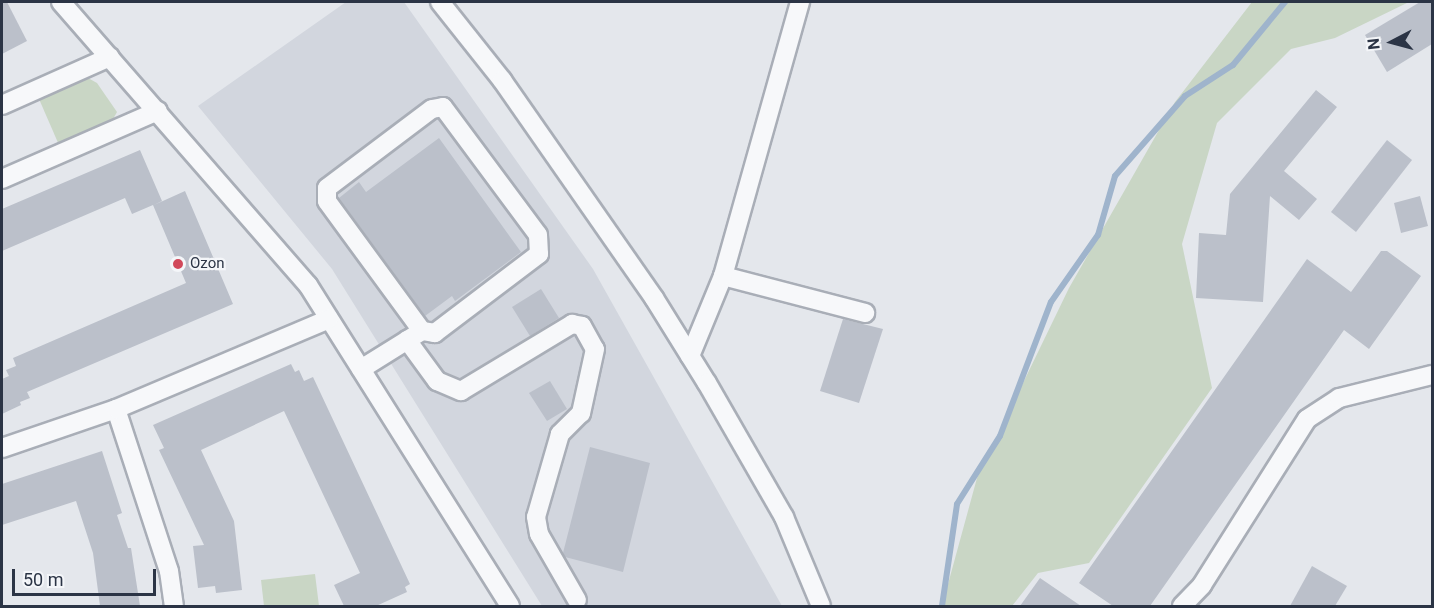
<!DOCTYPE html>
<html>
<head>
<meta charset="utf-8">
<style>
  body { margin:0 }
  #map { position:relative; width:1434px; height:608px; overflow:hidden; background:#e4e7ec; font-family:Roboto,sans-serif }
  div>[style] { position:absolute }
  .built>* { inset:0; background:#d2d6de }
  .green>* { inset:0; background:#c9d6c5 }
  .stream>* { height:6px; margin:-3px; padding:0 3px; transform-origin:3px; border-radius:3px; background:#9fb4cc }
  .building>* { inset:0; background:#bbc0ca }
  .roads { filter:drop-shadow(2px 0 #a9aeb7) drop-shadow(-2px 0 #a9aeb7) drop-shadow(0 2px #a9aeb7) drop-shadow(0 -2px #a9aeb7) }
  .minor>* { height:18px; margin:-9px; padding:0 9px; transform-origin:9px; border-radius:9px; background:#f7f8fa }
  .dots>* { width:16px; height:16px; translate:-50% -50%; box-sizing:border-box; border:3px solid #f4f6f9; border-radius:50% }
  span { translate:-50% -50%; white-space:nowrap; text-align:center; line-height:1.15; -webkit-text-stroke:4.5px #f4f6f9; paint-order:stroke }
  .poi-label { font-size:15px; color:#2b3445 }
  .left { translate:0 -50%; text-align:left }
  .frame { position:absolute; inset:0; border:3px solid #2b3445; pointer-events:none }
  .north { position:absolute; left:1362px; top:12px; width:60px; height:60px; -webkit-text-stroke:4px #f4f6f9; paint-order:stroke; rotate:264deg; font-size:16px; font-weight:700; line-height:24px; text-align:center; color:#2b3445 }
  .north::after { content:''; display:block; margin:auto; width:21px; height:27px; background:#2b3445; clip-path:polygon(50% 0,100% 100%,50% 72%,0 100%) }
  .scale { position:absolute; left:12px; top:569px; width:144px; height:27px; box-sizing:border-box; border:3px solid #2b3445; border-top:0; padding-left:8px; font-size:18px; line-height:21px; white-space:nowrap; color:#2b3445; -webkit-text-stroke:4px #f4f6f9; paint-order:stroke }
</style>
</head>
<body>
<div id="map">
  <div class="built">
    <i style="clip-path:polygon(346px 2px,404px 2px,593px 269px,782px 606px,542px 606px,332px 269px,198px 106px)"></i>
  </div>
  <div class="green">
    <i style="clip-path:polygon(1252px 2px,1409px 2px,1335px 38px,1291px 49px,1217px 123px,1182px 244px,1212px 388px,1089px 563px,1038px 573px,1012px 606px,942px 606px,977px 478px,1069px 288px,1175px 102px)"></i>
    <i style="clip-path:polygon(88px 78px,97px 83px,117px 112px,112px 121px,59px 145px,39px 99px)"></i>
    <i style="clip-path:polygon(315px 574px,319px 606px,264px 606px,261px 580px)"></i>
  </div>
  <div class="stream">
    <i style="left:942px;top:606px;width:103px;rotate:-81.6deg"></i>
    <i style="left:957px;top:504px;width:80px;rotate:-57.7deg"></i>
    <i style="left:1000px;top:436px;width:143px;rotate:-69.2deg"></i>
    <i style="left:1051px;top:302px;width:82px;rotate:-55deg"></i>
    <i style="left:1098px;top:235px;width:61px;rotate:-73.9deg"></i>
    <i style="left:1115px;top:176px;width:106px;rotate:-48.8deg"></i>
    <i style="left:1185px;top:96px;width:57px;rotate:-32.9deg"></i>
    <i style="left:1233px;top:65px;width:82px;rotate:-50.5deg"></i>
  </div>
  <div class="building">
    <i style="clip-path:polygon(2px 2px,7px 2px,27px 41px,2px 54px)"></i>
    <i style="clip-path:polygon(1420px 2px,1432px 2px,1432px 44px,1387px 72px,1365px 35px)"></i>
    <i style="clip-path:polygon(1316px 90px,1337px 107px,1284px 171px,1317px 199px,1299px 220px,1270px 196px,1263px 302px,1196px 298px,1199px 233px,1226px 235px,1230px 194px)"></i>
    <i style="clip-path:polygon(439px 138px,521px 252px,455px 301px,452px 296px,425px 316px,339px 198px,359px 182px,366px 192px)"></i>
    <i style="clip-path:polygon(1387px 140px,1412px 160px,1356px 232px,1331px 212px)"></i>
    <i style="clip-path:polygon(140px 150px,162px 201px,154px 205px,185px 191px,233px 304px,27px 392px,30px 398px,20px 402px,21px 405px,2px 414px,2px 379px,9px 376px,6px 370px,16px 366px,13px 358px,186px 283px,153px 205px,132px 214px,125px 198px,2px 251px,2px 209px)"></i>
    <i style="clip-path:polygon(1420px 196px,1428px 226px,1401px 233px,1394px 203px)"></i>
    <i style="clip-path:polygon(1381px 251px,1387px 251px,1421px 276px,1369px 349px,1344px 330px,1150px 606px,1113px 606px,1079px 583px,1307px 259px,1351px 292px)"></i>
    <i style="clip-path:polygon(541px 289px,559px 318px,530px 336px,512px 307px)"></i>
    <i style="clip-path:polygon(843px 319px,883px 329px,859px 403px,820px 391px)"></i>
    <i style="clip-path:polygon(291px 364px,295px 372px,299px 370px,304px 381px,313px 377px,410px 584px,405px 587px,407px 592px,376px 606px,344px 606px,334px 585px,360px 573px,284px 411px,201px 450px,234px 521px,242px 590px,216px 593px,215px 586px,198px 588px,193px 546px,204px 545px,159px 450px,164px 448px,153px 425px)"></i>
    <i style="clip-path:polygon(550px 381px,567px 409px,547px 421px,529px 393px)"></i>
    <i style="clip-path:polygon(590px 447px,650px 463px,623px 572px,565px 557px,563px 553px)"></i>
    <i style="clip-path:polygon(102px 451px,122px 513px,117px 515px,128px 548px,131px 548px,140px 606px,100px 606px,93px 553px,76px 501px,2px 525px,2px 484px)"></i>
    <i style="clip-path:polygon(1312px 566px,1347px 586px,1335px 606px,1290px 606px)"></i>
    <i style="clip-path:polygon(1040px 578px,1081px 606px,1020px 606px)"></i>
  </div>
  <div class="roads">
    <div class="minor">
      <i style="left:61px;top:2px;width:376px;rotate:48.9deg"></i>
      <i style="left:308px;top:285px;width:379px;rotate:57.8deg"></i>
      <i style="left:440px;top:2px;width:100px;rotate:51.5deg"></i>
      <i style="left:502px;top:80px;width:266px;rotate:55.1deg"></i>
      <i style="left:654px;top:298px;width:100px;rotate:58.1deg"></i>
      <i style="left:707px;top:383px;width:155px;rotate:60.1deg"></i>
      <i style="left:784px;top:517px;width:96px;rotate:67.4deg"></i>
      <i style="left:2px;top:105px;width:118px;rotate:-24deg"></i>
      <i style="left:2px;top:179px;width:170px;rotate:-23.6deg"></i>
      <i style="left:723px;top:276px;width:147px;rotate:14.6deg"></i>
      <i style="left:407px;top:340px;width:51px;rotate:53.8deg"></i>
      <i style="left:437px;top:381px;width:26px;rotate:23deg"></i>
      <i style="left:461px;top:391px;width:130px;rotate:-31.1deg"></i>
      <i style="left:572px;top:324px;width:10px;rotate:11deg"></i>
      <i style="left:582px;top:326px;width:26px;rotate:61deg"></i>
      <i style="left:595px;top:349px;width:66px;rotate:102.3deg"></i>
      <i style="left:581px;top:413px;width:30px;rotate:135deg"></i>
      <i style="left:560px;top:434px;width:86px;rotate:106.1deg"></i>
      <i style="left:536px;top:517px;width:17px;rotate:80deg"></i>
      <i style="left:539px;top:534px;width:76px;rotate:60.1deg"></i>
      <i style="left:690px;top:356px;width:87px;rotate:-67.6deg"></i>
      <i style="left:723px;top:276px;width:285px;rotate:-74.3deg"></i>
      <i style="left:361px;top:369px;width:72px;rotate:-31.9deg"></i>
      <i style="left:422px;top:331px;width:161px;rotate:-126.2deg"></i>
      <i style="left:327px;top:201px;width:13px;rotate:-90deg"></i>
      <i style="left:327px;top:188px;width:131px;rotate:-37deg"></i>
      <i style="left:432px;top:109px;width:11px;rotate:-10deg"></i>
      <i style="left:443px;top:107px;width:159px;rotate:53.4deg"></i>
      <i style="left:538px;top:235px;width:19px;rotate:87deg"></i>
      <i style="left:539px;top:254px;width:131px;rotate:142.8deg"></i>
      <i style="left:435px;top:333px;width:13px;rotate:-171deg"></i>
      <i style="left:116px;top:409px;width:170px;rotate:71.9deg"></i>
      <i style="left:169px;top:571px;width:35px;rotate:82deg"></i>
      <i style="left:2px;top:448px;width:120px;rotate:-18.9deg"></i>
      <i style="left:116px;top:409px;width:231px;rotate:-22.9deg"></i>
      <i style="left:1182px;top:606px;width:29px;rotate:-46deg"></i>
      <i style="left:1202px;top:585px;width:196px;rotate:-57.7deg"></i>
      <i style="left:1307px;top:419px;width:38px;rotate:-33deg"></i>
      <i style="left:1339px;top:398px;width:96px;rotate:-13.9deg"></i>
    </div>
  </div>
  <div class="dots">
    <i style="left:178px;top:264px;background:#d1495b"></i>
  </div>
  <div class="poi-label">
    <span class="left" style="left:190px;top:264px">Ozon</span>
  </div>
  <div class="frame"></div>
  <div class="north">N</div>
  <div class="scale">50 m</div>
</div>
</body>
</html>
